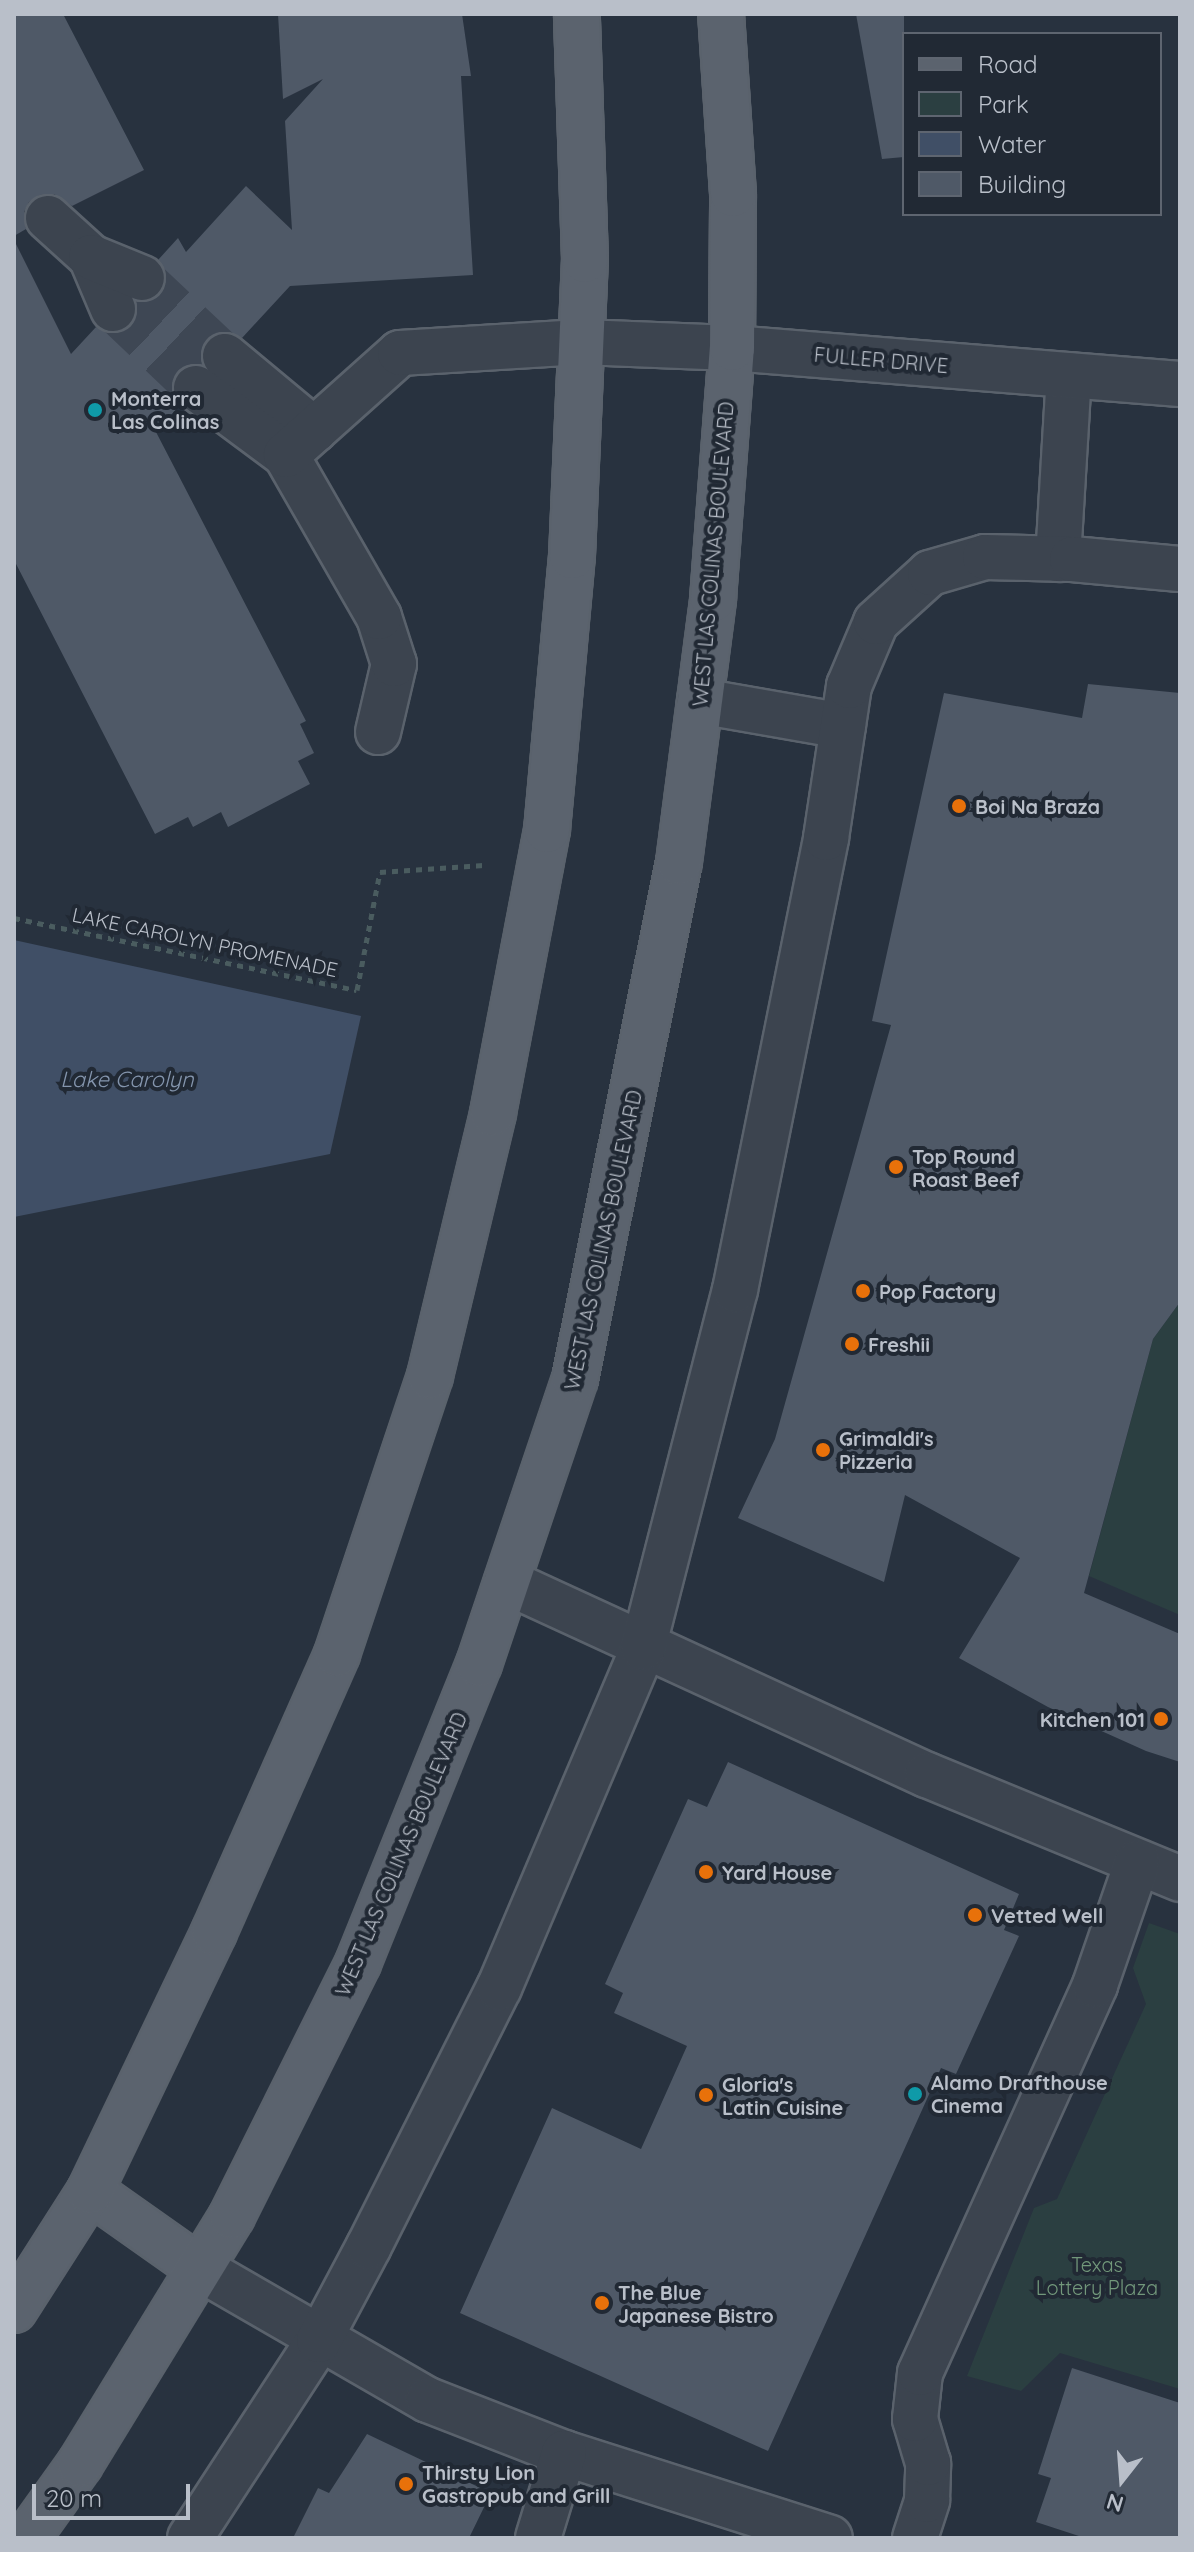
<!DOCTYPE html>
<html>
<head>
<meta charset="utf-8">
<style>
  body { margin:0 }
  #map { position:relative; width:1194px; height:2552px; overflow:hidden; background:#28323f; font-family:Quicksand,sans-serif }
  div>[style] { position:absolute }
  .green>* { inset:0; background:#2b3f41 }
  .water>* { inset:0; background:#404f66 }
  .building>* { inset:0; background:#4f5967 }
  .minor-tunnel>* { height:44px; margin-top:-22px; transform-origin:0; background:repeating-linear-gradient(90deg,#3e4754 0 44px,transparent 0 66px) }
  .path>* { height:5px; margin-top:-2.5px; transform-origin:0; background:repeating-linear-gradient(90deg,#4a5c5f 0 6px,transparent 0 12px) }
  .roads { filter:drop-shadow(2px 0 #5a626c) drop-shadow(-2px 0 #5a626c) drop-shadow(0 2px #5a626c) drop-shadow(0 -2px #5a626c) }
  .minor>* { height:44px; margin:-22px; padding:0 22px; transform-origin:22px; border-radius:22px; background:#3c444f }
  .major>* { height:44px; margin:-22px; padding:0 22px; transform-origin:22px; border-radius:22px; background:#5b636e }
  .dots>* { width:22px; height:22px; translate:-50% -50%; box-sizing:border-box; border:4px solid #212934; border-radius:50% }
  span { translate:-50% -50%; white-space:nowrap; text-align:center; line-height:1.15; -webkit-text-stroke:8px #212934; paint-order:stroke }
  .street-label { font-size:20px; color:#b9bfc9 }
  .poi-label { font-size:20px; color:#b9bfc9; font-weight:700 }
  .left { translate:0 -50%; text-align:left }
  .right { translate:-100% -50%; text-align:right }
  .park-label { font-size:20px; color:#72987b }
  .water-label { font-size:22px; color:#8495ad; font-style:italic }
  .frame { position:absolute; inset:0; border:16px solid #b9bfc9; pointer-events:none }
  .legend { position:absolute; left:902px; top:32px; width:260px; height:184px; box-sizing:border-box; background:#212934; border:2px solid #5e6570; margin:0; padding:10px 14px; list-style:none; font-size:24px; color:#b9bfc9 }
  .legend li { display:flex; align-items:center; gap:16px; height:40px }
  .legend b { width:40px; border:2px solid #5e6570 }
  .north { position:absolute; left:1082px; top:2440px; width:80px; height:80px; -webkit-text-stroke:6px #212934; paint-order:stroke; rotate:197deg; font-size:22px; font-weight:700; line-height:32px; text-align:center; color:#b9bfc9 }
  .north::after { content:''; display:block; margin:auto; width:28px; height:36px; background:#b9bfc9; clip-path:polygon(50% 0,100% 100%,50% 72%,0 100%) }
  .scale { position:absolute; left:32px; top:2484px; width:158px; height:36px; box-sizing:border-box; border:4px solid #b9bfc9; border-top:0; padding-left:10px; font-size:24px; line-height:28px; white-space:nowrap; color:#b9bfc9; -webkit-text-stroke:6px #212934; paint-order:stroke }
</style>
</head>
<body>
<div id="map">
  <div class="green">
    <i style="clip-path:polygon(1180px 1302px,1180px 1615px,1089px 1576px,1153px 1339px)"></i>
    <i style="clip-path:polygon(1149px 1923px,1180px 1934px,1180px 2389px,1060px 2353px,1021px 2391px,967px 2376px,1034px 2208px,1057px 2199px,1146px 2004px,1133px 1968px)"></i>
  </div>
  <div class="water">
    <i style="clip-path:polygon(14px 940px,361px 1016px,330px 1154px,14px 1217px)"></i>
  </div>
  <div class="building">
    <i style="clip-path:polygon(14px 14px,63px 14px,144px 170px,72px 206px,54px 194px,40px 195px,29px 202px,24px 212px,26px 229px,14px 236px)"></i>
    <i style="clip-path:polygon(278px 14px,462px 14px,471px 76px,461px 76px,473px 275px,290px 286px,242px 338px,228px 331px,216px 333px,205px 341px,201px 351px,201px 364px,187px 365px,176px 374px,171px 386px,179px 406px,156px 432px,306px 721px,300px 724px,314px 753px,298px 761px,310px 784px,228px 827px,221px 812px,193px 827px,188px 817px,155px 834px,14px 560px,14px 240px,71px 354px,96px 327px,111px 334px,122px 332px,132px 325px,138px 313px,136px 302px,157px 298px,165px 287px,167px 274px,158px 260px,178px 238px,186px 252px,246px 186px,292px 230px,285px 121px,323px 79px,283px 99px)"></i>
    <i style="clip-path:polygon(856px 14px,904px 14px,904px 157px,882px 159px)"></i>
    <i style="clip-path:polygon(1088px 684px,1180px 693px,1180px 1302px,1153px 1339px,1084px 1593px,1180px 1634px,1180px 1762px,1146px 1751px,1048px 1707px,959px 1658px,1020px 1558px,905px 1495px,884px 1582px,738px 1518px,775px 1439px,891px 1025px,872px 1021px,944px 693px,1082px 718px)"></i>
    <i style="clip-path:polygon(728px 1762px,1019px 1894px,1004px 1930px,1019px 1936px,956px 2074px,941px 2068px,768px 2451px,460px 2313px,552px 2108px,641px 2149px,687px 2046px,614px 2013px,623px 1993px,605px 1984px,688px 1799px,707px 1807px)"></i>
    <i style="clip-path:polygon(1072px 2368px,1180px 2403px,1180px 2538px,1085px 2538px,1036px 2522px,1051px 2478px,1038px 2474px)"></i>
    <i style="clip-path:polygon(367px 2434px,491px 2493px,469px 2538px,293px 2538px,318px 2488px,329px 2493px)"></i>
  </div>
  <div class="minor-tunnel">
    <i style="left:142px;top:278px;width:114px;rotate:43.2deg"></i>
    <i style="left:113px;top:309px;width:115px;rotate:43.6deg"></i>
  </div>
  <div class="path">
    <i style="left:14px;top:918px;width:350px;rotate:11.9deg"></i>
    <i style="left:357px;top:990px;width:120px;rotate:-79deg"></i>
    <i style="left:380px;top:872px;width:104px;rotate:-3.9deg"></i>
  </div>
  <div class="roads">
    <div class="minor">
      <i style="left:48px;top:218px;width:58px;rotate:42.2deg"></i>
      <i style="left:113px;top:309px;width:56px;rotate:-112.9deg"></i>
      <i style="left:91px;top:257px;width:55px;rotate:22.4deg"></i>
      <i style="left:225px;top:356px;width:116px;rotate:39.7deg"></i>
      <i style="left:196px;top:388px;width:112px;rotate:36.7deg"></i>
      <i style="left:1058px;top:559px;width:184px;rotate:-86.6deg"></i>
      <i style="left:700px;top:701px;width:145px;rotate:9.9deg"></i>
      <i style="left:378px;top:732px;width:70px;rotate:-76.8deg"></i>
      <i style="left:394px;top:664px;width:49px;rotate:-107.7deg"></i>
      <i style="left:379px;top:617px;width:187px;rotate:-119.9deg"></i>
      <i style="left:286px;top:455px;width:153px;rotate:-41.8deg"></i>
      <i style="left:400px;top:353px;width:181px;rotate:-3.5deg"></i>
      <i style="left:581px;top:342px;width:151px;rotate:2.3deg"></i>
      <i style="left:732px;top:348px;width:449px;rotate:4.6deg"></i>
      <i style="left:507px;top:1582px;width:462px;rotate:24.7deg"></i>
      <i style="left:927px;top:1775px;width:274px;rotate:22.3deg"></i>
      <i style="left:199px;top:2268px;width:264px;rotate:30deg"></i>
      <i style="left:428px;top:2400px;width:146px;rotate:21.3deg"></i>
      <i style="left:564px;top:2453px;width:279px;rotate:17.7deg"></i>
      <i style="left:190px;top:2538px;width:236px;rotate:-56.9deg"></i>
      <i style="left:319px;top:2340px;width:106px;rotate:-62deg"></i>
      <i style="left:369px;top:2246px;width:289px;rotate:-63.3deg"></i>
      <i style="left:499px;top:1988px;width:369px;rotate:-67deg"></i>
      <i style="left:643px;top:1648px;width:370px;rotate:-75.6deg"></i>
      <i style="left:735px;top:1290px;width:461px;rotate:-78.6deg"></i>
      <i style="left:826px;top:838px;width:154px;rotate:-81.4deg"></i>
      <i style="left:849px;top:686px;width:69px;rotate:-67.1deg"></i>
      <i style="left:876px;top:622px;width:73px;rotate:-42.2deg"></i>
      <i style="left:930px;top:573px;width:57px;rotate:-16.2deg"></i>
      <i style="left:985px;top:557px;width:87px;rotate:1.3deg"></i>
      <i style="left:1072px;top:559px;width:108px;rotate:5.3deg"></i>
      <i style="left:538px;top:2538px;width:89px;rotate:-73deg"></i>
      <i style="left:915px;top:2538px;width:40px;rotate:-72deg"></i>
      <i style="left:927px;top:2500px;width:37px;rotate:-88deg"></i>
      <i style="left:928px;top:2463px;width:46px;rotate:-106.5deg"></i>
      <i style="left:915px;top:2419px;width:46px;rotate:-83.8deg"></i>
      <i style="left:920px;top:2373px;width:426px;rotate:-65.7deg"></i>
      <i style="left:1095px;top:1985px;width:129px;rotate:-71deg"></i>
    </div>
    <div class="major">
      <i style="left:90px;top:2191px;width:133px;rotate:35.2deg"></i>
      <i style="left:14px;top:2310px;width:141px;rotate:-57.4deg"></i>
      <i style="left:90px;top:2191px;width:287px;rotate:-64.4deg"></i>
      <i style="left:214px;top:1932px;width:304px;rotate:-66.1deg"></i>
      <i style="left:337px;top:1654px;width:293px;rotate:-71.5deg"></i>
      <i style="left:430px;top:1376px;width:270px;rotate:-76.5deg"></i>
      <i style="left:493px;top:1113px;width:288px;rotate:-79.2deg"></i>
      <i style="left:547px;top:830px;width:275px;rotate:-84.8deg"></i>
      <i style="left:572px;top:556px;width:296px;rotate:-87.5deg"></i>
      <i style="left:585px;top:260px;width:246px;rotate:-91.9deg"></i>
      <i style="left:27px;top:2538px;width:91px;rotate:-54.4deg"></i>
      <i style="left:80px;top:2464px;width:291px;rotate:-58.5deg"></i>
      <i style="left:232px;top:2216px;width:283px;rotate:-63.5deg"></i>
      <i style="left:358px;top:1963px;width:323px;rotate:-68deg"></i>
      <i style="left:479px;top:1664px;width:301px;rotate:-71.4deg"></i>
      <i style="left:575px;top:1379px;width:527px;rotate:-78.63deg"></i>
      <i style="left:679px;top:862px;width:265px;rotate:-82.6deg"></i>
      <i style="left:713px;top:599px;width:252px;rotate:-85.7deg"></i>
      <i style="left:732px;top:348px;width:154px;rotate:-89.6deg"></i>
      <i style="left:733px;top:194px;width:180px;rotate:-93.8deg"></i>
    </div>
  </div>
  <div class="dots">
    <i style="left:95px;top:410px;background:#0f9aa8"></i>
    <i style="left:959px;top:806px;background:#e8710a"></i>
    <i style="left:896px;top:1167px;background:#e8710a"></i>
    <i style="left:863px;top:1291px;background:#e8710a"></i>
    <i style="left:852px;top:1344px;background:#e8710a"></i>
    <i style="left:823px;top:1450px;background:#e8710a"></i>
    <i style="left:1161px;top:1719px;background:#e8710a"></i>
    <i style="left:706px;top:1872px;background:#e8710a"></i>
    <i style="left:975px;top:1915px;background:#e8710a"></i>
    <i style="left:915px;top:2094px;background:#0f9aa8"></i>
    <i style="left:706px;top:2095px;background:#e8710a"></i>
    <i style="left:602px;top:2303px;background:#e8710a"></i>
    <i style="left:406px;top:2484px;background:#e8710a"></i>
  </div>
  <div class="street-label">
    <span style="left:881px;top:360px;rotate:5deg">FULLER DRIVE</span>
    <span style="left:713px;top:554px;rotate:-85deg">WEST LAS COLINAS BOULEVARD</span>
    <span style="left:205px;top:942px;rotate:12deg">LAKE CAROLYN PROMENADE</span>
    <span style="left:603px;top:1240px;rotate:-78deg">WEST LAS COLINAS BOULEVARD</span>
    <span style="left:401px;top:1854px;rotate:-67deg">WEST LAS COLINAS BOULEVARD</span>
  </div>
  <div class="poi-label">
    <span class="left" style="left:111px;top:410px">Monterra<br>Las Colinas</span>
    <span class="left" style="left:975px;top:806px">Boi Na Braza</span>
    <span class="left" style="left:912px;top:1168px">Top Round<br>Roast Beef</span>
    <span class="left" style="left:879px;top:1291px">Pop Factory</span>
    <span class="left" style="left:868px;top:1344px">Freshii</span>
    <span class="left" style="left:839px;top:1450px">Grimaldi's<br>Pizzeria</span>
    <span class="right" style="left:1145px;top:1719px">Kitchen 101</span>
    <span class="left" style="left:722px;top:1872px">Yard House</span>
    <span class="left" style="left:991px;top:1915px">Vetted Well</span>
    <span class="left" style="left:931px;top:2094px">Alamo Drafthouse<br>Cinema</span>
    <span class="left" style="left:722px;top:2096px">Gloria's<br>Latin Cuisine</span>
    <span class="left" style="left:618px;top:2304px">The Blue<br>Japanese Bistro</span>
    <span class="left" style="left:422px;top:2484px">Thirsty Lion<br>Gastropub and Grill</span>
  </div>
  <div class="park-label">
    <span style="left:1097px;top:2276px">Texas<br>Lottery Plaza</span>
  </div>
  <div class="water-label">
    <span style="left:127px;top:1080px">Lake Carolyn</span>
  </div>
  <div class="frame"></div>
  <ul class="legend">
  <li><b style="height:10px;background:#5b636e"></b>Road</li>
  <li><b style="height:22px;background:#2b3f41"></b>Park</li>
  <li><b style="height:22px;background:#404f66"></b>Water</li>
  <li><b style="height:22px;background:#4f5967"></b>Building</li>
  </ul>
  <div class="north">N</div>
  <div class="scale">20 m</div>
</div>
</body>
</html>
